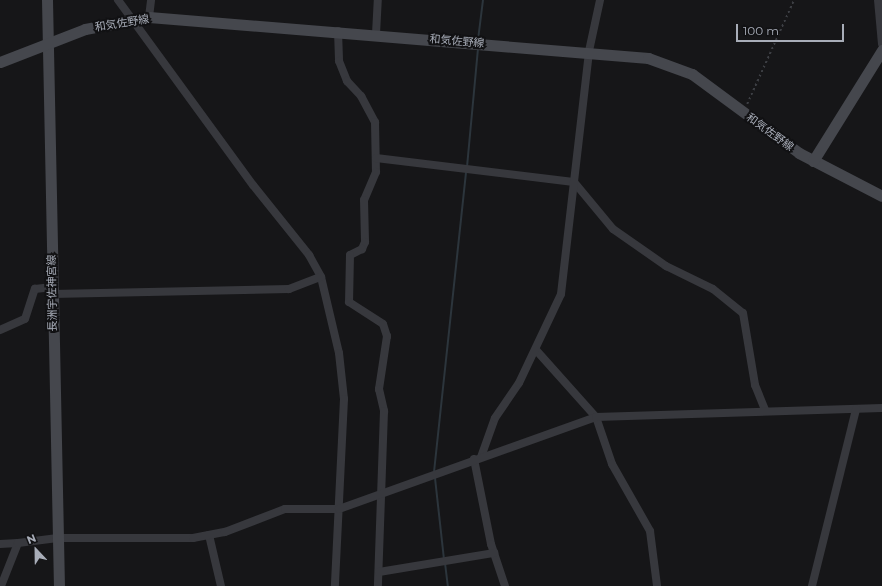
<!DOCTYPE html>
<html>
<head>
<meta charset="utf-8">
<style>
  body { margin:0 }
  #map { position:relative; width:882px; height:586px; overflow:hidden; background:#161618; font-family:Montserrat,"Noto Sans JP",sans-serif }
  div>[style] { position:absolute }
  .stream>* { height:2px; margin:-1px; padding:0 1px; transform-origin:1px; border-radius:1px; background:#2c353c }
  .path>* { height:1.5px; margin-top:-0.75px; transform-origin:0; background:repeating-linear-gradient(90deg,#3d3f44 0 2px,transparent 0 5px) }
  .street>* { height:8px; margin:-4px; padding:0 4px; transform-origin:4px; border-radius:4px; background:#37383d }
  .secondary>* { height:11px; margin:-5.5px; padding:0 5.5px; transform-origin:5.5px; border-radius:5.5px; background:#45474d }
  span { translate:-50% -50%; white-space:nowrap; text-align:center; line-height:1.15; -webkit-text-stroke:4px #111113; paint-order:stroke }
  .street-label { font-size:11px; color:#a8adb8 }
  .north { position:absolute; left:16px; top:530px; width:40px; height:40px; -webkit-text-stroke:3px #111113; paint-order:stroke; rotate:338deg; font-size:11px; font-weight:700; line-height:16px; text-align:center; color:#a8adb8 }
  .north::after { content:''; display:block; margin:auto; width:14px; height:18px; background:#a8adb8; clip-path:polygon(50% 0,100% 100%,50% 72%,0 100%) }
  .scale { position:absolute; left:736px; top:24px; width:108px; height:18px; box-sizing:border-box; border:2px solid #a8adb8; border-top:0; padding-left:5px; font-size:12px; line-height:14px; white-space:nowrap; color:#a8adb8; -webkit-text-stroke:3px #111113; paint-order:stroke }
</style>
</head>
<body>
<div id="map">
  <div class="stream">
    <i style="left:478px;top:40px;width:40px;rotate:-82.9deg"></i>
    <i style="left:467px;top:167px;width:120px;rotate:-84.7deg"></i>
    <i style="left:434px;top:472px;width:302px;rotate:-83.9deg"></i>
    <i style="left:435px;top:478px;width:81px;rotate:83.7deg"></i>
    <i style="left:445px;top:563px;width:23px;rotate:83deg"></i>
  </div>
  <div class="path">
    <i style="left:747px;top:104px;width:114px;rotate:-65.7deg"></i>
  </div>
  <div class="street">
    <i style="left:118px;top:0;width:229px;rotate:53.9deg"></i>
    <i style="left:253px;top:185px;width:90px;rotate:51.3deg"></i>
    <i style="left:309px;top:255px;width:25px;rotate:61deg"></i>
    <i style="left:321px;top:277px;width:78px;rotate:76.7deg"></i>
    <i style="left:339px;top:353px;width:46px;rotate:83.8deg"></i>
    <i style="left:344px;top:399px;width:187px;rotate:92.8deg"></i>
    <i style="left:878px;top:0;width:44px;rotate:84.8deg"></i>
    <i style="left:149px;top:17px;width:17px;rotate:-83deg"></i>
    <i style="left:338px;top:31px;width:30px;rotate:88deg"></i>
    <i style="left:339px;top:61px;width:22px;rotate:68deg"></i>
    <i style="left:347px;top:81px;width:21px;rotate:47deg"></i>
    <i style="left:361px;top:96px;width:30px;rotate:62deg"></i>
    <i style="left:375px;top:122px;width:50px;rotate:88.9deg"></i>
    <i style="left:376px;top:172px;width:30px;rotate:113deg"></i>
    <i style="left:364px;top:200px;width:42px;rotate:88.6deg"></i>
    <i style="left:365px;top:242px;width:8px;rotate:113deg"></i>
    <i style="left:362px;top:249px;width:13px;rotate:153deg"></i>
    <i style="left:350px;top:255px;width:47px;rotate:91.2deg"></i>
    <i style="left:349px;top:302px;width:40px;rotate:32.9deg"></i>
    <i style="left:383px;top:324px;width:13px;rotate:72deg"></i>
    <i style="left:387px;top:336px;width:54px;rotate:98.6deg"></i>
    <i style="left:379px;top:389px;width:23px;rotate:77deg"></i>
    <i style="left:384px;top:411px;width:175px;rotate:92deg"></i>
    <i style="left:376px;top:34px;width:34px;rotate:-87deg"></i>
    <i style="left:376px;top:158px;width:199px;rotate:6.9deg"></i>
    <i style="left:574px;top:182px;width:61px;rotate:50.3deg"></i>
    <i style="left:613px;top:229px;width:65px;rotate:34.9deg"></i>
    <i style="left:666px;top:266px;width:52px;rotate:26.1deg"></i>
    <i style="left:713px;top:289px;width:38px;rotate:39deg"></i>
    <i style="left:743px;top:313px;width:73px;rotate:80.5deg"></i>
    <i style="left:755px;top:385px;width:27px;rotate:68deg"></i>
    <i style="left:52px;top:294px;width:237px;rotate:-1.2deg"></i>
    <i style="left:289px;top:289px;width:34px;rotate:-21deg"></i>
    <i style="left:0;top:330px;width:27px;rotate:-24deg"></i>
    <i style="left:25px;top:319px;width:32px;rotate:-72deg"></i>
    <i style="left:35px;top:289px;width:17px;rotate:-7deg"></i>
    <i style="left:536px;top:350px;width:90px;rotate:48.2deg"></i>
    <i style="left:596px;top:417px;width:50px;rotate:71.2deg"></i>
    <i style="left:612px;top:464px;width:77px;rotate:60.4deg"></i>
    <i style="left:650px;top:531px;width:55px;rotate:82.7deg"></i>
    <i style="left:481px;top:457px;width:41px;rotate:-70.3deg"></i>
    <i style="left:495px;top:418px;width:42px;rotate:-55.6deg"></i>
    <i style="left:519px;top:383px;width:98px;rotate:-64.7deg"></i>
    <i style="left:561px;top:294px;width:245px;rotate:-83.4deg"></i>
    <i style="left:589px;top:51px;width:52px;rotate:-77.8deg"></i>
    <i style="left:474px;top:459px;width:87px;rotate:78.7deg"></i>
    <i style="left:491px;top:544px;width:44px;rotate:71.6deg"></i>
    <i style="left:209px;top:535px;width:52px;rotate:76.8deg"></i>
    <i style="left:0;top:544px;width:18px;rotate:-3deg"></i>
    <i style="left:379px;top:572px;width:117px;rotate:-9.4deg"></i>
    <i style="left:1px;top:586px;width:46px;rotate:-68.4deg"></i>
    <i style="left:18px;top:543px;width:40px;rotate:-7.1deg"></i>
    <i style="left:58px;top:538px;width:135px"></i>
    <i style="left:193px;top:538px;width:33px;rotate:-11deg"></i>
    <i style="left:225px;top:532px;width:64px;rotate:-21deg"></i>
    <i style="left:285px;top:509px;width:54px"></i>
    <i style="left:339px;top:509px;width:273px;rotate:-19.7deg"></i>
    <i style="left:596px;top:417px;width:286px;rotate:-1.8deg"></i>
    <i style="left:812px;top:586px;width:182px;rotate:-76deg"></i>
  </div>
  <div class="secondary">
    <i style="left:47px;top:0;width:586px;rotate:88.83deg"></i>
    <i style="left:0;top:62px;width:91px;rotate:-21.2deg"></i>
    <i style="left:85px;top:29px;width:65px;rotate:-10.6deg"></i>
    <i style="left:149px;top:17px;width:501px;rotate:4.7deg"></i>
    <i style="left:648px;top:58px;width:47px;rotate:20deg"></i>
    <i style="left:692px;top:74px;width:133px;rotate:36.4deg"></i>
    <i style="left:799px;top:153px;width:93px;rotate:27.4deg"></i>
    <i style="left:813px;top:161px;width:131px;rotate:-58.1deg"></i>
  </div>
  <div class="street-label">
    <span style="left:122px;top:23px;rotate:-9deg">和気佐野線</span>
    <span style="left:457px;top:41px;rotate:5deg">和気佐野線</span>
    <span style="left:770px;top:132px;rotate:36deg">和気佐野線</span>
    <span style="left:52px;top:293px;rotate:-91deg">長洲宇佐神宮線</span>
  </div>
  <div class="north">N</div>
  <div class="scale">100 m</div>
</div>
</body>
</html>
